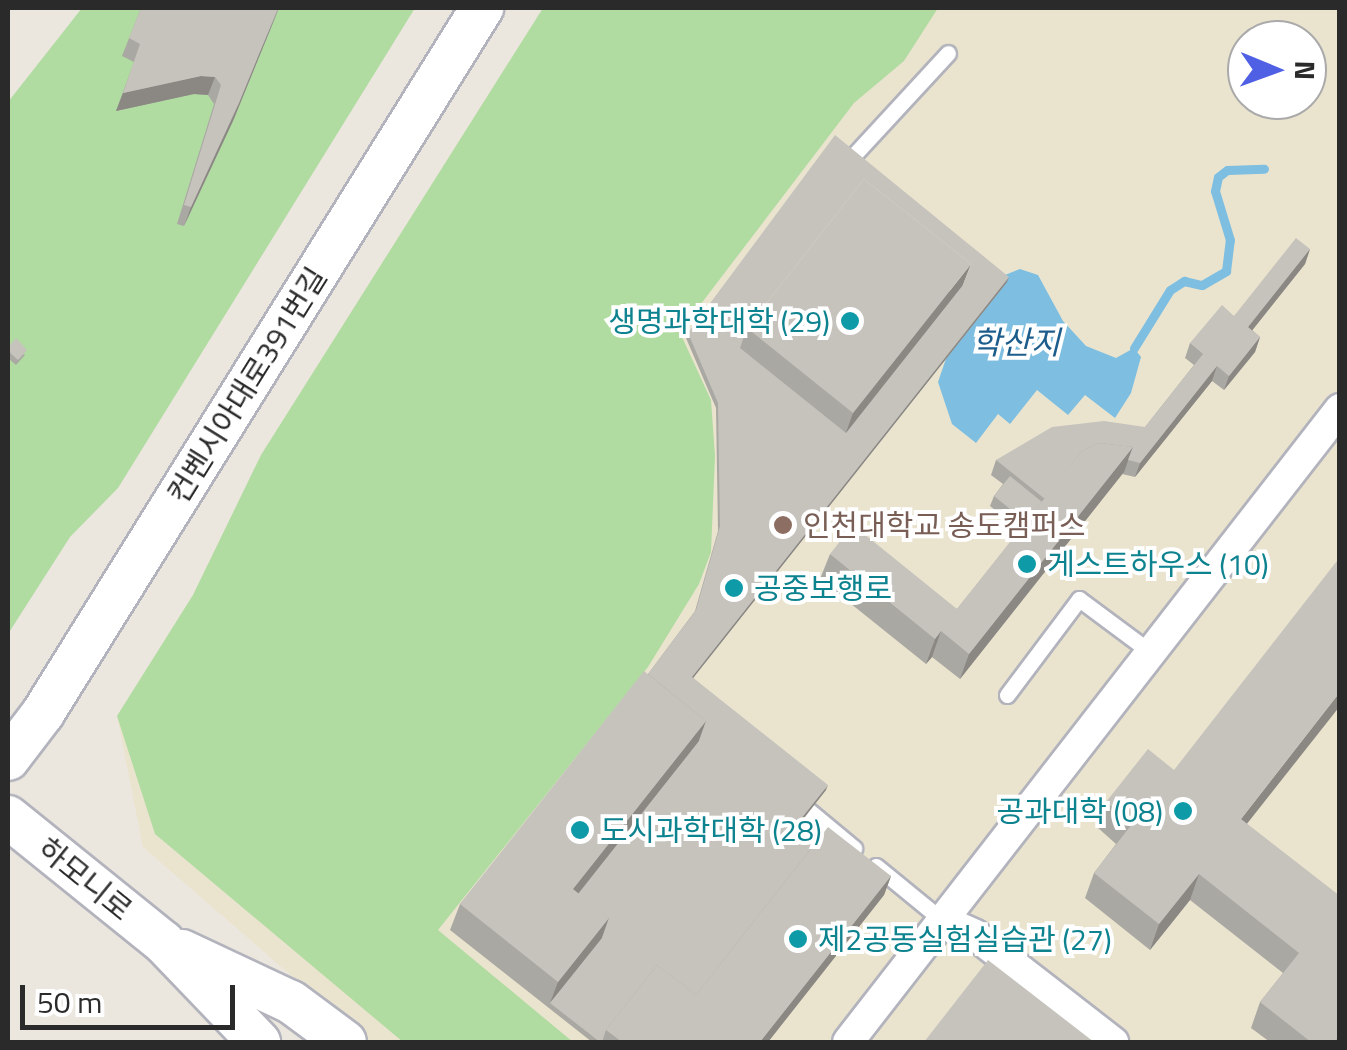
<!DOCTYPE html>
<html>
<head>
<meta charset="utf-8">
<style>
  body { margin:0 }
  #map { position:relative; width:1347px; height:1050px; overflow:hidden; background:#ebe6de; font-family:"Titillium Web","Noto Sans KR",sans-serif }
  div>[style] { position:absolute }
  .education>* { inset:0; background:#eae4cf }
  .green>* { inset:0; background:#b0dba1 }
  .water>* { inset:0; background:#7dbee1 }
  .stream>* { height:9px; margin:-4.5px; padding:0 4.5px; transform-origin:4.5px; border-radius:4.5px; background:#7dbee1 }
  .roads { filter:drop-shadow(2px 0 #b2b3bc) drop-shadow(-2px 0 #b2b3bc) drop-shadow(0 2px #b2b3bc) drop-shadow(0 -2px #b2b3bc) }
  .lane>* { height:15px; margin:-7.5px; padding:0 7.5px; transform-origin:7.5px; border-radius:7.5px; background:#fff }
  .street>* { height:30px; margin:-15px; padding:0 15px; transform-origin:15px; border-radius:15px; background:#fff }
  .secondary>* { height:42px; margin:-21px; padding:0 21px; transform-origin:21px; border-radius:21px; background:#fff }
  .wall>* { inset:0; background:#aaa8a3 }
  .shaded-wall>* { inset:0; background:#8b8884 }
  .building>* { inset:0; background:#c6c3bd }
  .dots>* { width:28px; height:28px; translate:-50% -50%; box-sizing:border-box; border:5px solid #fff; border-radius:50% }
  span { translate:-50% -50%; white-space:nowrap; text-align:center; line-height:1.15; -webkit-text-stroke:8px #fff; paint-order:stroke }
  .culture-label { font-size:30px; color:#0d838f }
  .right { translate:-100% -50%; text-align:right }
  .left { translate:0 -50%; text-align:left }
  .street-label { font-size:30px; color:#2a2a2a }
  .education-label { font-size:30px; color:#785e54 }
  .water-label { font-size:32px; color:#1d5d8c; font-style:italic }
  .frame { position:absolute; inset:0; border:10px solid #2a2a2a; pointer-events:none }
  .north { position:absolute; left:1227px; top:20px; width:100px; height:100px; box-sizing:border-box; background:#fff; border:2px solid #aaa; border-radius:50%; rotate:91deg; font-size:28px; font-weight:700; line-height:40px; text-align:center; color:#2a2a2a }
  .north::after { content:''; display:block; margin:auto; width:35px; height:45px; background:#5060e5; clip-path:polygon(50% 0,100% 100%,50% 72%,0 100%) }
  .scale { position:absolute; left:20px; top:985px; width:215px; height:45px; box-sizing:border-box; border:5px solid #2a2a2a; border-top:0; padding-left:12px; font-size:30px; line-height:35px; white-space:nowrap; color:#2a2a2a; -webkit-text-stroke:8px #fff; paint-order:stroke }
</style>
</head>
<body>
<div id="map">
  <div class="education">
    <i style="clip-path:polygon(evenodd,543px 8px,1339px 8px,1339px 1042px,368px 1042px,143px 847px,117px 716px,193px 595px,261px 455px,543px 8px,1247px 40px,1307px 40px,1307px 100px,1247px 100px,1247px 40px)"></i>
  </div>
  <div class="green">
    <i style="clip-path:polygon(82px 8px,415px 8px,118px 488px,70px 537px,8px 634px,8px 102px)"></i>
    <i style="clip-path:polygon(543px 8px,938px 8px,904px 61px,854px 103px,691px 317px,682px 337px,711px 400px,715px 456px,711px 552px,699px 584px,648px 667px,438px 930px,573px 1042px,403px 1042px,155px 834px,117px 716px,193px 595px,261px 455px)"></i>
  </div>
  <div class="water">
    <i style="clip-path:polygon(1020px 269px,1038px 275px,1063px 321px,1086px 346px,1116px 358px,1134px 348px,1141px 357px,1131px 393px,1115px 418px,1085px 395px,1068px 415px,1037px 390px,1010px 424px,998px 414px,976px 443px,952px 424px,938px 382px,951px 344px,1005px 275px)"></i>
  </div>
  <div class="stream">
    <i style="left:1134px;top:348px;width:68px;rotate:-58.2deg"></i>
    <i style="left:1170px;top:290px;width:17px;rotate:-33deg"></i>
    <i style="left:1184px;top:281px;width:18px;rotate:13deg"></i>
    <i style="left:1202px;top:285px;width:28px;rotate:-30deg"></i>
    <i style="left:1226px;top:271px;width:31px;rotate:-83deg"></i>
    <i style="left:1230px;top:240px;width:51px;rotate:-107deg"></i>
    <i style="left:1215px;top:191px;width:14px;rotate:-78deg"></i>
    <i style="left:1218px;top:177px;width:11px;rotate:-38deg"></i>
    <i style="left:1227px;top:170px;width:37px;rotate:-2deg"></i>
  </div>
  <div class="roads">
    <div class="lane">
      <i style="left:853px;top:156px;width:140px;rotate:-47.3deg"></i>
      <i style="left:1007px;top:695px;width:120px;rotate:-53.1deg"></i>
      <i style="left:1079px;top:599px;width:87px;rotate:36.6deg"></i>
      <i style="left:795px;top:799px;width:77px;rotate:39.7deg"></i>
      <i style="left:876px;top:866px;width:85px;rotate:39.3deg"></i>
    </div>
    <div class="street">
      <i style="left:942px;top:920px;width:36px;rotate:24deg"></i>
      <i style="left:975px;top:935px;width:175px;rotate:37.8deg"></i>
      <i style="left:848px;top:1042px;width:802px;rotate:-52.14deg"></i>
    </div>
    <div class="secondary">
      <i style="left:8px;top:759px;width:58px;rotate:-52.7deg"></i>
      <i style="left:43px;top:713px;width:831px;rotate:-58.09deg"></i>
      <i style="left:8px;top:817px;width:199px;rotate:38.9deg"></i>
      <i style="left:163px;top:942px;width:139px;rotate:46.2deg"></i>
      <i style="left:182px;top:951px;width:120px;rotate:25.1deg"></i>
      <i style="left:291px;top:1002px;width:67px;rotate:36.5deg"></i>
    </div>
  </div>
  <div class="wall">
    <i style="clip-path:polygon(141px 8px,279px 8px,233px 121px,184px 226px,177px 224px,214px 104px,208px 95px,194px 94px,116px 111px,134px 62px,122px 56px)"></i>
    <i style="clip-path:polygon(1310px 249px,1305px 264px,1252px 330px,1260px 337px,1255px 352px,1224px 390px,1212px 381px,1135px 477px,1122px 474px,960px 679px,932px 657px,926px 664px,820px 579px,830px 554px,957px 609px,1020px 530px,990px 506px,994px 496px,1003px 484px,991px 475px,996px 460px,1145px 427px,1194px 365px,1185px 358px,1190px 343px,1234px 316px)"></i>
    <i style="clip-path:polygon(1007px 282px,693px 678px,826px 790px,802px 821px,820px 837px,891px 876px,884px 895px,768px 1042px,592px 1042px,450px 930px,460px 904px,648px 674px,695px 611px,718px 531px,716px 408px,686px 338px,688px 333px)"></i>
    <i style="clip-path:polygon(8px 348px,25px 355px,16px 365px,8px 358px)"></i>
    <i style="clip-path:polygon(1174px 770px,1247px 824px,1340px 1042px,1270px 1042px,1251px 1028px,1260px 1002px,1283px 973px,1190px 900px,1150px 950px,1085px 898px,1094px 873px,1116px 844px,1097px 827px,1106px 802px)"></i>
  </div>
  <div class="shaded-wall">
    <i style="clip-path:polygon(279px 8px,233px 121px,184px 226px,191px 207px)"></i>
    <i style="clip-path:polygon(201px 76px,215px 77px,208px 95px,194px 94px,116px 111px,123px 93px)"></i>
    <i style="clip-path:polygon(1310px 249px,1305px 264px,1243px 342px,1248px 327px)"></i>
    <i style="clip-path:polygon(971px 264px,961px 290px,844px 438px,853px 413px)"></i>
    <i style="clip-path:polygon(1009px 277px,1007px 282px,690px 682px,692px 677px)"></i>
    <i style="clip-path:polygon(1260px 337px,1255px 352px,1224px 390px,1229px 376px)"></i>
    <i style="clip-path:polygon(1217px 366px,1212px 381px,1135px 477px,1140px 463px)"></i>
    <i style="clip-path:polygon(1133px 447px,1124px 472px,960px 679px,969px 654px)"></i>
    <i style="clip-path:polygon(941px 631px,932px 657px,926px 664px,935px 639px)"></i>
    <i style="clip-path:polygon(1340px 692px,1340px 706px,1231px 844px,1241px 819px)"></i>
    <i style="clip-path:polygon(706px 721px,697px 746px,567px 911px,573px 889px)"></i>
    <i style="clip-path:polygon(828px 785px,826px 790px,798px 825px,800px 820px)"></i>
    <i style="clip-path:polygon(1199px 874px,1190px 900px,1150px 950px,1159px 924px)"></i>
    <i style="clip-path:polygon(891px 876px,884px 895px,768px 1042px,760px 1042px)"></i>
    <i style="clip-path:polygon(609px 918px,600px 943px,550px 1003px,558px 982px)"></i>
  </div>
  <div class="building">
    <i style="clip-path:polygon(141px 8px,278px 8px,239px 103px,191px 207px,184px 205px,221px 85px,215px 77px,201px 76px,123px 93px,140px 44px,129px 38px)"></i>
    <i style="clip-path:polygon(evenodd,835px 135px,1009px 277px,692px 677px,828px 785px,800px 820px,820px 837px,696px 995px,657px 965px,606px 1030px,602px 1042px,600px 1042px,550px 1003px,602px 938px,609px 918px,578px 894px,699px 741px,706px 721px,648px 674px,696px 610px,720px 526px,718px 403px,688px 333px,835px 135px,864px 179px,971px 264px,963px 285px,846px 433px,740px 348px,747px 328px,864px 179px)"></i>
    <i style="clip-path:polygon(864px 179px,971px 264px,853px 413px,747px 328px)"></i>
    <i style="clip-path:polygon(1296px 238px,1310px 249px,1248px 327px,1260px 337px,1229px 376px,1217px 366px,1140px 463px,1128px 460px,1133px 447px,1099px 443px,1082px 451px,1045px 499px,996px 460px,1052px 427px,1104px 421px,1145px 427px,1203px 354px,1190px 343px,1222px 305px,1234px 316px)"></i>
    <i style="clip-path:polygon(16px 338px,27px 350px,18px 360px,8px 351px,8px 348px)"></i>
    <i style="clip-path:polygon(1099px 443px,1133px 447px,969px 654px,941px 631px,935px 639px,830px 554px,853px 525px,957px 609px,1082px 451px)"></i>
    <i style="clip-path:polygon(1010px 476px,1042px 502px,1026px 522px,994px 496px)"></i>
    <i style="clip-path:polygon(1340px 557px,1340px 692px,1241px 819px,1340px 896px,1340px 1036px,1334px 1042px,1311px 1042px,1260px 1002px,1299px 953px,1199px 874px,1159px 924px,1094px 873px,1132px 824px,1106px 802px,1148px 749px,1174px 770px)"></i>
    <i style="clip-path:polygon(644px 671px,706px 721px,573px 889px,609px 918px,558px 982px,460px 904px)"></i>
    <i style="clip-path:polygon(828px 827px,891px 876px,760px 1042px,622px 1042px,606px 1030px,657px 965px,696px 995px)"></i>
    <i style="clip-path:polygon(988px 960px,1094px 1042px,924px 1042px)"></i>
  </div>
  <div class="dots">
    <i style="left:850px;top:321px;background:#0f9aa8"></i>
    <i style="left:783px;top:525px;background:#8d6e63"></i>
    <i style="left:1027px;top:564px;background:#0f9aa8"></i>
    <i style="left:734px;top:588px;background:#0f9aa8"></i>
    <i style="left:1183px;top:811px;background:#0f9aa8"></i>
    <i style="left:580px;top:830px;background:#0f9aa8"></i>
    <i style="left:798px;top:939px;background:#0f9aa8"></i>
  </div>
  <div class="culture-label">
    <span class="right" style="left:830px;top:321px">생명과학대학 (29)</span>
    <span class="left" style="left:1047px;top:564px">게스트하우스 (10)</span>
    <span class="left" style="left:754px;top:588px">공중보행로</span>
    <span class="right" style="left:1163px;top:811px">공과대학 (08)</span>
    <span class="left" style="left:600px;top:830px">도시과학대학 (28)</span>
    <span class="left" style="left:818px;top:939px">제2공동실험실습관 (27)</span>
  </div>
  <div class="street-label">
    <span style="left:247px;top:385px;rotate:-58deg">컨벤시아대로391번길</span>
    <span style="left:85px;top:879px;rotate:39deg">하모니로</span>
  </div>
  <div class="education-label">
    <span class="left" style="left:803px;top:525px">인천대학교 송도캠퍼스</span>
  </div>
  <div class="water-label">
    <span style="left:1016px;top:342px">학산지</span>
  </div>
  <div class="frame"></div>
  <div class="north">N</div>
  <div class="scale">50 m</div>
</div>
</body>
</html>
